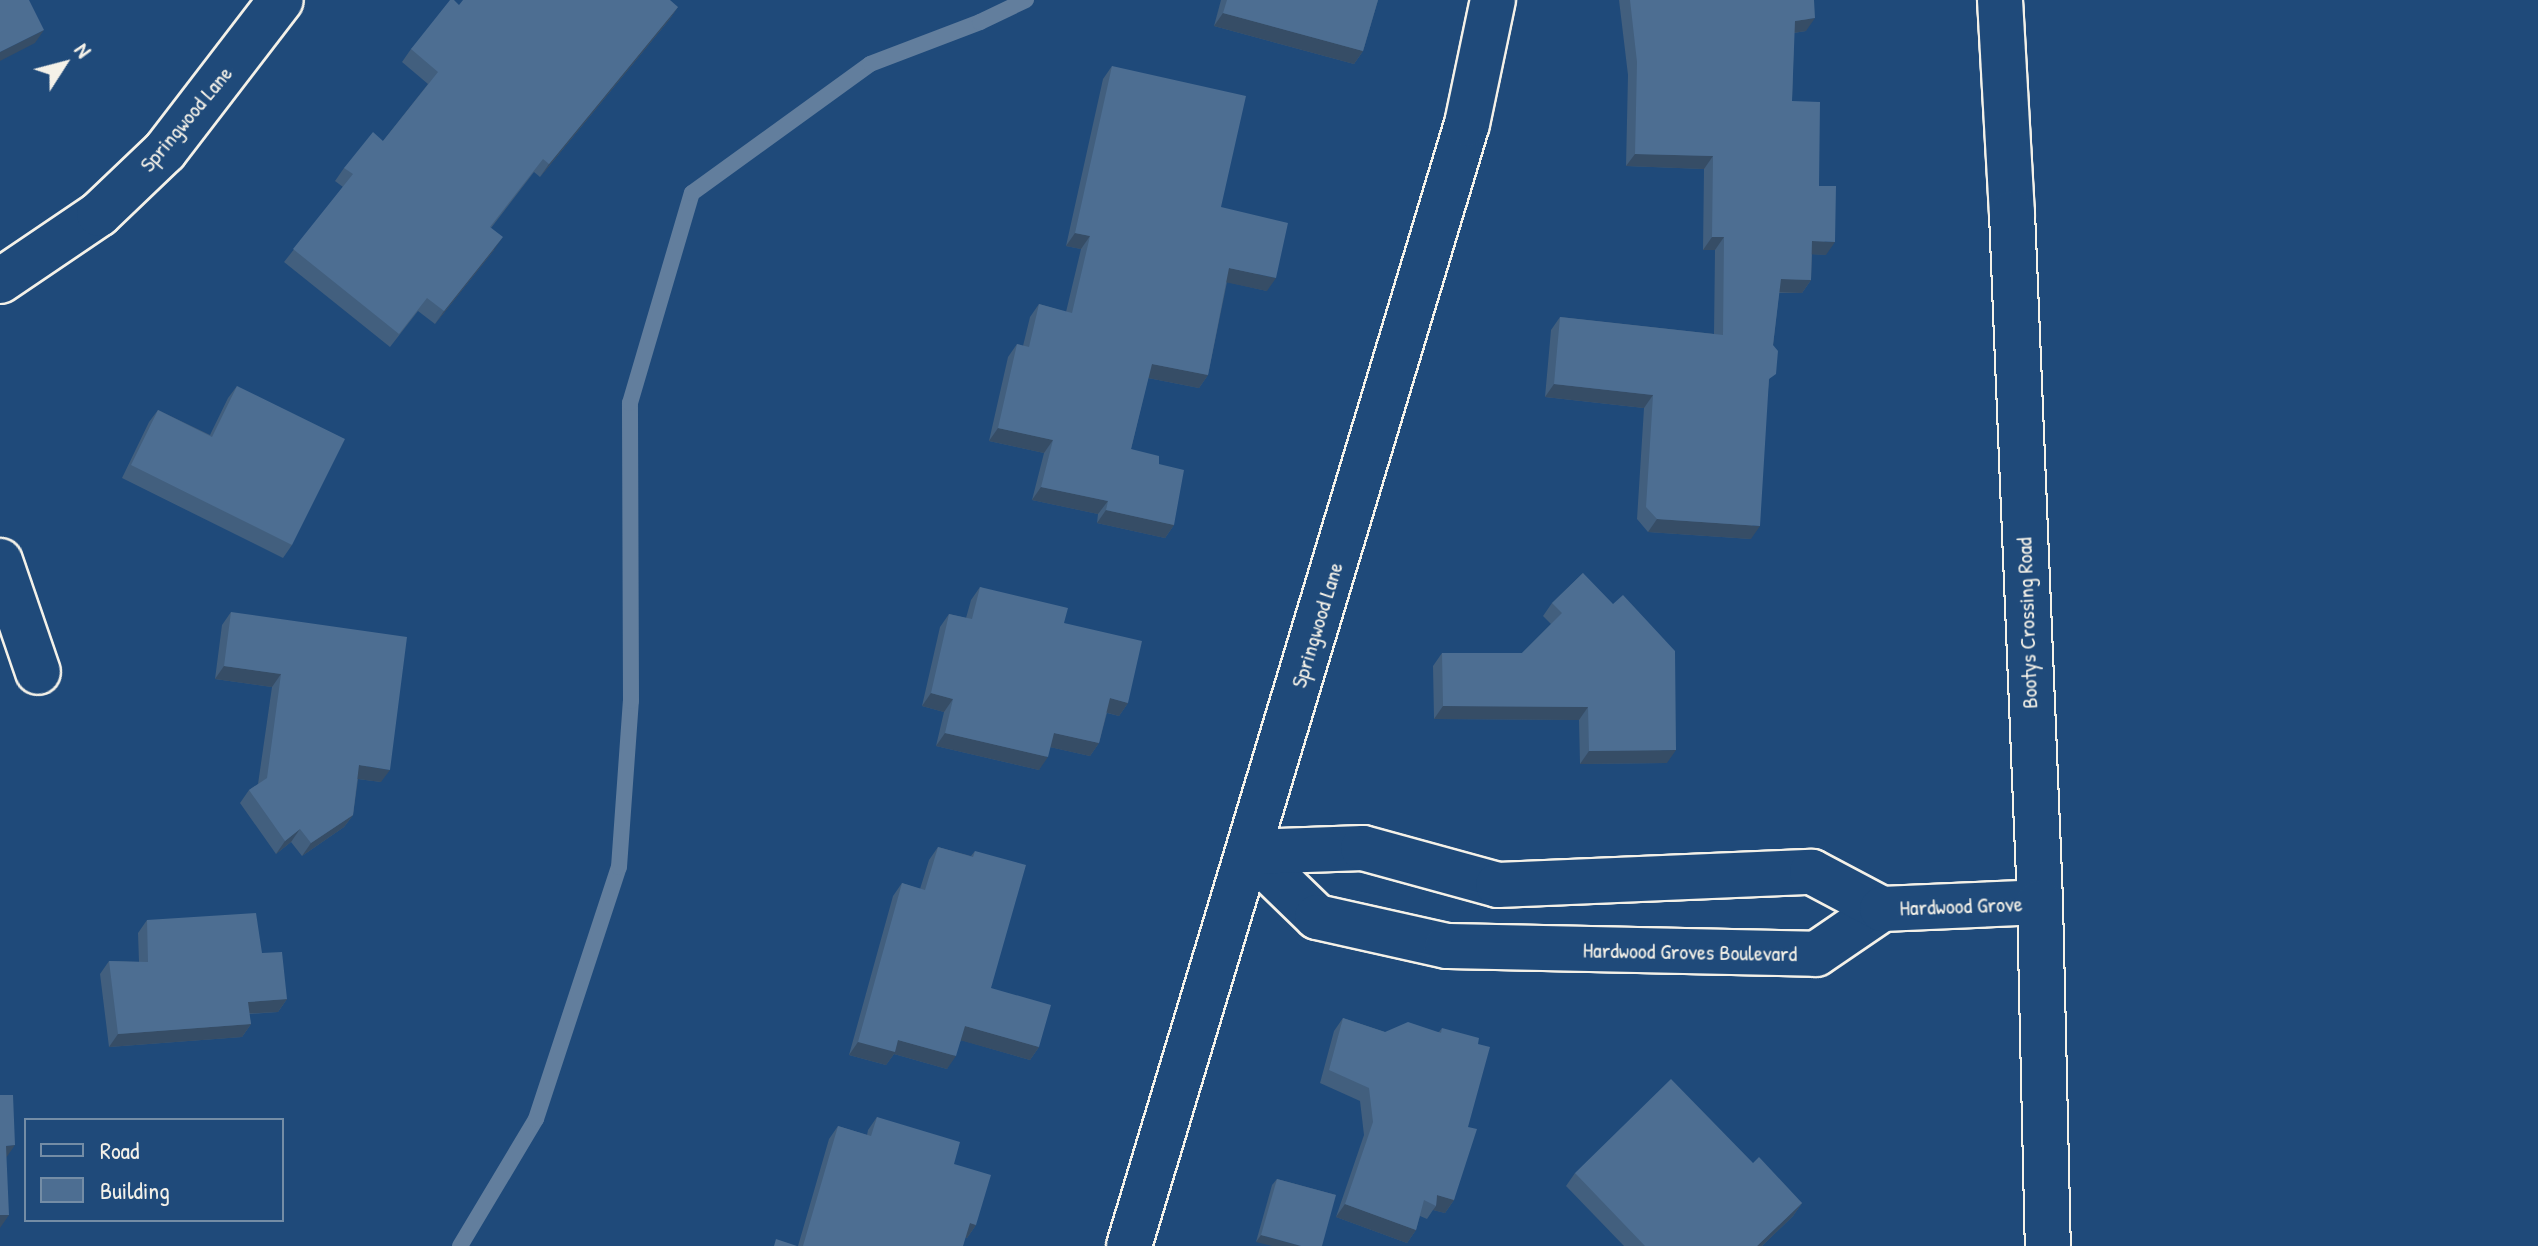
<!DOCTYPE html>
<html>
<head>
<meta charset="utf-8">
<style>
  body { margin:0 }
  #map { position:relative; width:2538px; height:1246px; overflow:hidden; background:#1f4a7a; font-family:"Patrick Hand",sans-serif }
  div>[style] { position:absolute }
  .stream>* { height:16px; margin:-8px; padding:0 8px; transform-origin:8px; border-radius:8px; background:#627e9d }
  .roads { filter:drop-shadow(2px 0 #f4f1e8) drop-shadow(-2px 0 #f4f1e8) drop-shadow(0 2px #f4f1e8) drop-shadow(0 -2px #f4f1e8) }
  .minor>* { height:44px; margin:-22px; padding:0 22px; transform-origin:22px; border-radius:22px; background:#1f4a7a }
  .tertiary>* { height:44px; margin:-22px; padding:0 22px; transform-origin:22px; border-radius:22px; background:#1f4a7a }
  .wall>* { inset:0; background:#425f7e }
  .shaded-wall>* { inset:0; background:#364d66 }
  .building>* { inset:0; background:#4d6e92 }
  span { translate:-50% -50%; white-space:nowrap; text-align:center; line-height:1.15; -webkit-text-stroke:6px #1f4a7a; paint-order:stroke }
  .street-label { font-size:22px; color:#f4f1e8 }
  .legend { position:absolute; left:24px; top:1118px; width:260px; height:104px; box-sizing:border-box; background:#1f4a7a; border:2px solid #748da6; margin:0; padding:10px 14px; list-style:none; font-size:24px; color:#f4f1e8 }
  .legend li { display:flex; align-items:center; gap:16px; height:40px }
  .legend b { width:40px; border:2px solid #748da6 }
  .north { position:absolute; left:24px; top:24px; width:80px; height:80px; -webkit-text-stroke:6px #1f4a7a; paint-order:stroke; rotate:54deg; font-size:22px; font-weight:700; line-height:32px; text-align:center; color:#f4f1e8 }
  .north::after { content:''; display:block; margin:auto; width:28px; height:36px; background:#f4f1e8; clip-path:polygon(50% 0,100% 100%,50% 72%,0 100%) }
</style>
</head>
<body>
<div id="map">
  <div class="stream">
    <i style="left:460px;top:1246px;width:148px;rotate:-59.1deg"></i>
    <i style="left:536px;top:1119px;width:265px;rotate:-71.8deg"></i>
    <i style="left:619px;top:867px;width:166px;rotate:-85.9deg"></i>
    <i style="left:631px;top:701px;width:298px;rotate:-90.2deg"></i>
    <i style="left:630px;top:403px;width:219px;rotate:-73.6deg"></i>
    <i style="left:692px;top:193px;width:220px;rotate:-35.9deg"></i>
    <i style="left:870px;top:64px;width:118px;rotate:-20.9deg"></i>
    <i style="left:980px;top:22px;width:51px;rotate:-25.6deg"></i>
  </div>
  <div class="roads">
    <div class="minor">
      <i style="left:0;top:281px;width:120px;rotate:-34.1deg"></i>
      <i style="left:99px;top:214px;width:91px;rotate:-43.7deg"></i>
      <i style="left:165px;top:151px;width:190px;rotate:-52.5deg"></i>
      <i style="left:0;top:561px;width:117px;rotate:71.1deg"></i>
      <i style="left:1250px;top:852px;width:93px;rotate:44.1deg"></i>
      <i style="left:1317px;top:917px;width:133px;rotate:12.6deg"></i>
      <i style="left:1447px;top:946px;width:369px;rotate:1.2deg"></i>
      <i style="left:1816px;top:954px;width:80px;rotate:-34.3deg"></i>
      <i style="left:1250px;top:852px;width:113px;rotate:-2deg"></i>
      <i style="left:1363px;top:848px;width:140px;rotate:15.3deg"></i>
      <i style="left:1498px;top:885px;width:314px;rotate:-2.4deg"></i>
      <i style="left:1812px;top:872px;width:79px;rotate:27.9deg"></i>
      <i style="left:1882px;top:909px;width:158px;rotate:-2.5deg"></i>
      <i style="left:1129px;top:1246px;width:1172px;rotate:-73.24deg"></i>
      <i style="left:1467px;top:124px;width:127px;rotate:-78.2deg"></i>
    </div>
    <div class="tertiary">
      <i style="left:2000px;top:0;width:213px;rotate:86.8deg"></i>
      <i style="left:2012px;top:213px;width:690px;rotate:87.67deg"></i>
      <i style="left:2040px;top:902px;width:344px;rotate:88.7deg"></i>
    </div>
  </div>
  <div class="wall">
    <i style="clip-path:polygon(1221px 0,1378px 0,1363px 51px,1354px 64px,1214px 26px)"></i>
    <i style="clip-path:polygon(1619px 0,1814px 0,1806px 31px,1794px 33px,1792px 101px,1819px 186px,1826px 255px,1812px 254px,1811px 280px,1802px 293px,1779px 293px,1751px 539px,1648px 532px,1637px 519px,1644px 408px,1545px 397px,1551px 330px,1560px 317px,1714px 334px,1715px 250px,1703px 250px,1704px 169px,1626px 166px,1628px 75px)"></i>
    <i style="clip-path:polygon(459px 5px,678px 7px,669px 20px,540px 177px,534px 172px,491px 228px,494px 250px,435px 324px,418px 311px,390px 347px,284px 262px,343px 187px,335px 181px,344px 168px,383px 141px,428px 84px,402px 62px,411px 49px)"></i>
    <i style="clip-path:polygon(1112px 66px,1221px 207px,1267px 291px,1227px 282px,1208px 375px,1199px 388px,1148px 378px,1131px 449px,1159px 464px,1174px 525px,1165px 538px,1097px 523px,1098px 514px,1032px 500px,1044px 453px,989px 441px,1008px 357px,1017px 344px,1023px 346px,1030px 317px,1039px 304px,1066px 312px,1081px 249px,1066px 246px,1103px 79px)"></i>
    <i style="clip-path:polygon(237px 386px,292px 545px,283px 558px,122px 478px,149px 422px,158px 410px,210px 435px,228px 398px)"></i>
    <i style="clip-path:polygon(1583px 573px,1667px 763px,1580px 764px,1579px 720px,1434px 719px,1433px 666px,1442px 653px,1522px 653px,1551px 624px,1543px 616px,1552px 603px)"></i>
    <i style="clip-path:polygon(980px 587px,1064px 623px,1128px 703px,1119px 716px,1107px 713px,1099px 743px,1090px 756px,1050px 747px,1039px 770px,936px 746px,944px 712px,922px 706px,940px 627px,949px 614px,966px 618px,971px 600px)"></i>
    <i style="clip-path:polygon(231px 612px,381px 782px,358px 779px,353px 815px,344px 827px,302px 856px,291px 842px,276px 854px,240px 803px,249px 790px,258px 784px,272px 687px,215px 679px,222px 625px)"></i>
    <i style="clip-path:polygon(938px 847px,971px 856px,975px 851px,991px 988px,1039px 1047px,1030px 1060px,961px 1040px,947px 1069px,894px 1054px,886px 1065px,849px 1055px,893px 896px,902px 883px,920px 889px,929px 860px)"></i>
    <i style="clip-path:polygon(147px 920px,262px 953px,287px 999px,278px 1012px,249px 1014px,251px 1024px,242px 1037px,109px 1047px,100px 974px,109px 961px,139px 962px,138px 933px)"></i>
    <i style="clip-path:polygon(1343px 1018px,1385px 1032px,1439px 1032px,1442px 1028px,1468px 1127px,1454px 1200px,1445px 1213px,1433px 1210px,1427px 1219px,1420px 1216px,1416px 1230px,1407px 1243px,1336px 1217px,1364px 1135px,1360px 1101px,1320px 1083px,1334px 1031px)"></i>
    <i style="clip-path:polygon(877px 1117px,954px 1164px,976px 1225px,967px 1238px,965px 1237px,963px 1246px,798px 1246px,829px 1139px,838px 1126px,867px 1135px,868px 1130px)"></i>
    <i style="clip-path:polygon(1753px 1163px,1802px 1203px,1793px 1216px,1762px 1246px,1624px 1246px,1566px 1186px,1575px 1173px)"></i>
    <i style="clip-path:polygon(1277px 1179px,1336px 1195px,1256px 1242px,1272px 1185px)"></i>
  </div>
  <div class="shaded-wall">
    <i style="clip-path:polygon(678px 7px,669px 20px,540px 177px,549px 164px)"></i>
    <i style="clip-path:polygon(1223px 13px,1363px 51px,1354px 64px,1214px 26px)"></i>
    <i style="clip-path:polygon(1815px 18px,1806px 31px,1786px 34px,1795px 21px)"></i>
    <i style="clip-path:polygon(44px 30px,35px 43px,0 61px,0 52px)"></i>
    <i style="clip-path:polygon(1635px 154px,1713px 156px,1704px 169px,1626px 166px)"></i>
    <i style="clip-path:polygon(1075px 233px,1090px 236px,1081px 249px,1066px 246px)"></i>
    <i style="clip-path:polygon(503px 237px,494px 250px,435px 324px,444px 311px)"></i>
    <i style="clip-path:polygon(1712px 237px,1724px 237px,1715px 250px,1703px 250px)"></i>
    <i style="clip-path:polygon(1812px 241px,1835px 242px,1826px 255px,1803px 254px)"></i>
    <i style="clip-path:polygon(1229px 268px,1276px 278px,1267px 291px,1220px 281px)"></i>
    <i style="clip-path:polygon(1781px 279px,1811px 280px,1802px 293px,1771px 292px)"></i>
    <i style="clip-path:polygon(1152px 364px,1208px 375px,1199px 388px,1143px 377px)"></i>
    <i style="clip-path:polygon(1554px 384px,1653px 395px,1644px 408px,1545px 397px)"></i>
    <i style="clip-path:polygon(998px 428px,1053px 440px,1044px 453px,989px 441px)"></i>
    <i style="clip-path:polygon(1041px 487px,1108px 501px,1098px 514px,1032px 500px)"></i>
    <i style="clip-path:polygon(1106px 510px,1174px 525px,1165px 538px,1097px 523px)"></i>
    <i style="clip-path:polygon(1657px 519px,1760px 526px,1751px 539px,1648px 532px)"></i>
    <i style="clip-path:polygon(224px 666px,281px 674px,272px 687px,215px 679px)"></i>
    <i style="clip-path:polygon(931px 693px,953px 699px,944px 712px,922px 706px)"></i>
    <i style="clip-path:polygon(1110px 698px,1128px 703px,1119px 716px,1101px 711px)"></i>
    <i style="clip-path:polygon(1443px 706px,1588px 707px,1579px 720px,1434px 719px)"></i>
    <i style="clip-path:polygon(945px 733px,1048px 757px,1039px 770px,936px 746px)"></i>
    <i style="clip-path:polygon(1054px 733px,1099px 743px,1090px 756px,1045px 746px)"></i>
    <i style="clip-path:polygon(1676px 750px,1667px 763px,1580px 764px,1589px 751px)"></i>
    <i style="clip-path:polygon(359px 765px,390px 770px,381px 782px,350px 778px)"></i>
    <i style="clip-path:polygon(353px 815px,344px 827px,302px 856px,311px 843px)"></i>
    <i style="clip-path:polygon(300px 829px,291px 842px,276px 854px,285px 841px)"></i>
    <i style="clip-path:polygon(287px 999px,278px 1012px,238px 1014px,248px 1002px)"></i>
    <i style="clip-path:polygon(251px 1024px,242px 1037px,109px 1047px,118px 1034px)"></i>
    <i style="clip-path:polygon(965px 1026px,1039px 1047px,1030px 1060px,956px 1039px)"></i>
    <i style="clip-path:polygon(898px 1040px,956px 1056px,947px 1069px,894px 1054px,886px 1065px,849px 1055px,858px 1042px)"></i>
    <i style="clip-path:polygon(15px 1145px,6px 1158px,6px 1146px)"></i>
    <i style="clip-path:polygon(1437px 1195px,1454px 1200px,1445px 1213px,1433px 1210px,1436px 1206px)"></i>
    <i style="clip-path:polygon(1802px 1203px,1793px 1216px,1762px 1246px,1757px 1246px)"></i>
    <i style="clip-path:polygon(1345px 1204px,1416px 1230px,1407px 1243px,1336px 1217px)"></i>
    <i style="clip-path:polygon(0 1215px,9px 1215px,0 1228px)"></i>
    <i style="clip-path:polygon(970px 1223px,976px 1225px,967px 1238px,961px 1236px)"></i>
    <i style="clip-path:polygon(1261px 1235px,1301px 1246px,1272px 1246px,1256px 1242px)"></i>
  </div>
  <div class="building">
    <i style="clip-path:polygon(0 0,29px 0,44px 30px,0 52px)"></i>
    <i style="clip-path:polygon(450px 0,454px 0,459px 5px,463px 0,670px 0,678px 7px,549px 164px,543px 159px,490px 227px,503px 237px,444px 311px,427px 298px,399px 334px,293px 249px,353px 174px,344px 168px,373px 132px,383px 141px,438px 72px,411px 49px)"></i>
    <i style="clip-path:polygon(1227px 0,1378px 0,1363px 51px,1223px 13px)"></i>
    <i style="clip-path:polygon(1630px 0,1814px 0,1815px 18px,1795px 21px,1792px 101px,1820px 102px,1819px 186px,1836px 186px,1835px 242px,1812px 241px,1811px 280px,1781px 279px,1773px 345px,1778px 351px,1776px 374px,1769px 379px,1760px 526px,1657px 519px,1646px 507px,1653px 395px,1554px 384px,1560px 317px,1723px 335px,1724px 237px,1712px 237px,1713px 156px,1635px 154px,1637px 62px)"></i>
    <i style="clip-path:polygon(1112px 66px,1246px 96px,1221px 207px,1288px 223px,1276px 278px,1229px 268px,1208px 375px,1152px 364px,1131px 449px,1159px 456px,1159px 464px,1184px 470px,1174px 525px,1106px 510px,1108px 501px,1041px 487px,1053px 440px,998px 428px,1017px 344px,1029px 347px,1039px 304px,1072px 313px,1090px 236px,1075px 233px)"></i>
    <i style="clip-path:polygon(237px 386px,345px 439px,292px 545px,131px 465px,158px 410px,212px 437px)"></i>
    <i style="clip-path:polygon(1583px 573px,1613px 604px,1623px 595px,1675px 651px,1676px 750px,1589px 751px,1588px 707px,1443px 706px,1442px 653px,1522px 653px,1562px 613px,1552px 603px)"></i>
    <i style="clip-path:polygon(980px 587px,1068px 608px,1064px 623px,1142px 641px,1128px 703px,1110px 698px,1099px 743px,1054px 733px,1048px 757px,945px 733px,953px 699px,931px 693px,949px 614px,972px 619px)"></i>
    <i style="clip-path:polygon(231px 612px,407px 637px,390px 770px,359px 765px,353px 815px,311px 843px,300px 829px,285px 841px,249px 790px,267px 778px,281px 674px,224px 666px)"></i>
    <i style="clip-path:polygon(938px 847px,973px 857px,975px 851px,1026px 865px,991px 988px,1051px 1005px,1039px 1047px,965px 1026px,956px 1056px,898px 1040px,895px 1052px,858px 1042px,902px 883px,925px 890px)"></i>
    <i style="clip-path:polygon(256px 913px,262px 953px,282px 952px,287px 999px,248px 1002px,251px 1024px,118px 1034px,109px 961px,148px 962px,147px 920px)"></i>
    <i style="clip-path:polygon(1343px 1018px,1385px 1032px,1408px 1022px,1441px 1033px,1442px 1028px,1479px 1038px,1478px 1044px,1490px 1047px,1468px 1127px,1477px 1129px,1454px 1200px,1437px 1195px,1436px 1206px,1424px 1200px,1416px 1230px,1345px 1204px,1373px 1122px,1369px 1088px,1329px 1070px)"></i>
    <i style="clip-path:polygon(1671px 1079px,1753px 1163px,1759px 1157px,1802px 1203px,1757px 1246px,1645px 1246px,1575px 1173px)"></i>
    <i style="clip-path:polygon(0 1095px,13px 1095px,15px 1145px,6px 1146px,9px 1215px,0 1215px)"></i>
    <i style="clip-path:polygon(877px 1117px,960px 1142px,954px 1164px,991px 1175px,976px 1225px,970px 1223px,963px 1246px,803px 1246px,838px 1126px,871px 1136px)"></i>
    <i style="clip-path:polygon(1277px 1179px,1336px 1195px,1322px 1246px,1301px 1246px,1261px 1235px)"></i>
    <i style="clip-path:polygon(776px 1239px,797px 1246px,774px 1246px)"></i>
  </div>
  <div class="street-label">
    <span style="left:186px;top:119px;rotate:-50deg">Springwood Lane</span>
    <span style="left:2027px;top:623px;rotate:-92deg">Bootys Crossing Road</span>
    <span style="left:1317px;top:625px;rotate:-73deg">Springwood Lane</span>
    <span style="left:1961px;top:906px;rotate:-2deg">Hardwood Grove</span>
    <span style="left:1690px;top:952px;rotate:1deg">Hardwood Groves Boulevard</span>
  </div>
  <ul class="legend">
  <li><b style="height:10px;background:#1f4a7a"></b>Road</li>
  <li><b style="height:22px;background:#4d6e92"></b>Building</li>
  </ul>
  <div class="north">N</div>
</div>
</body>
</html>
